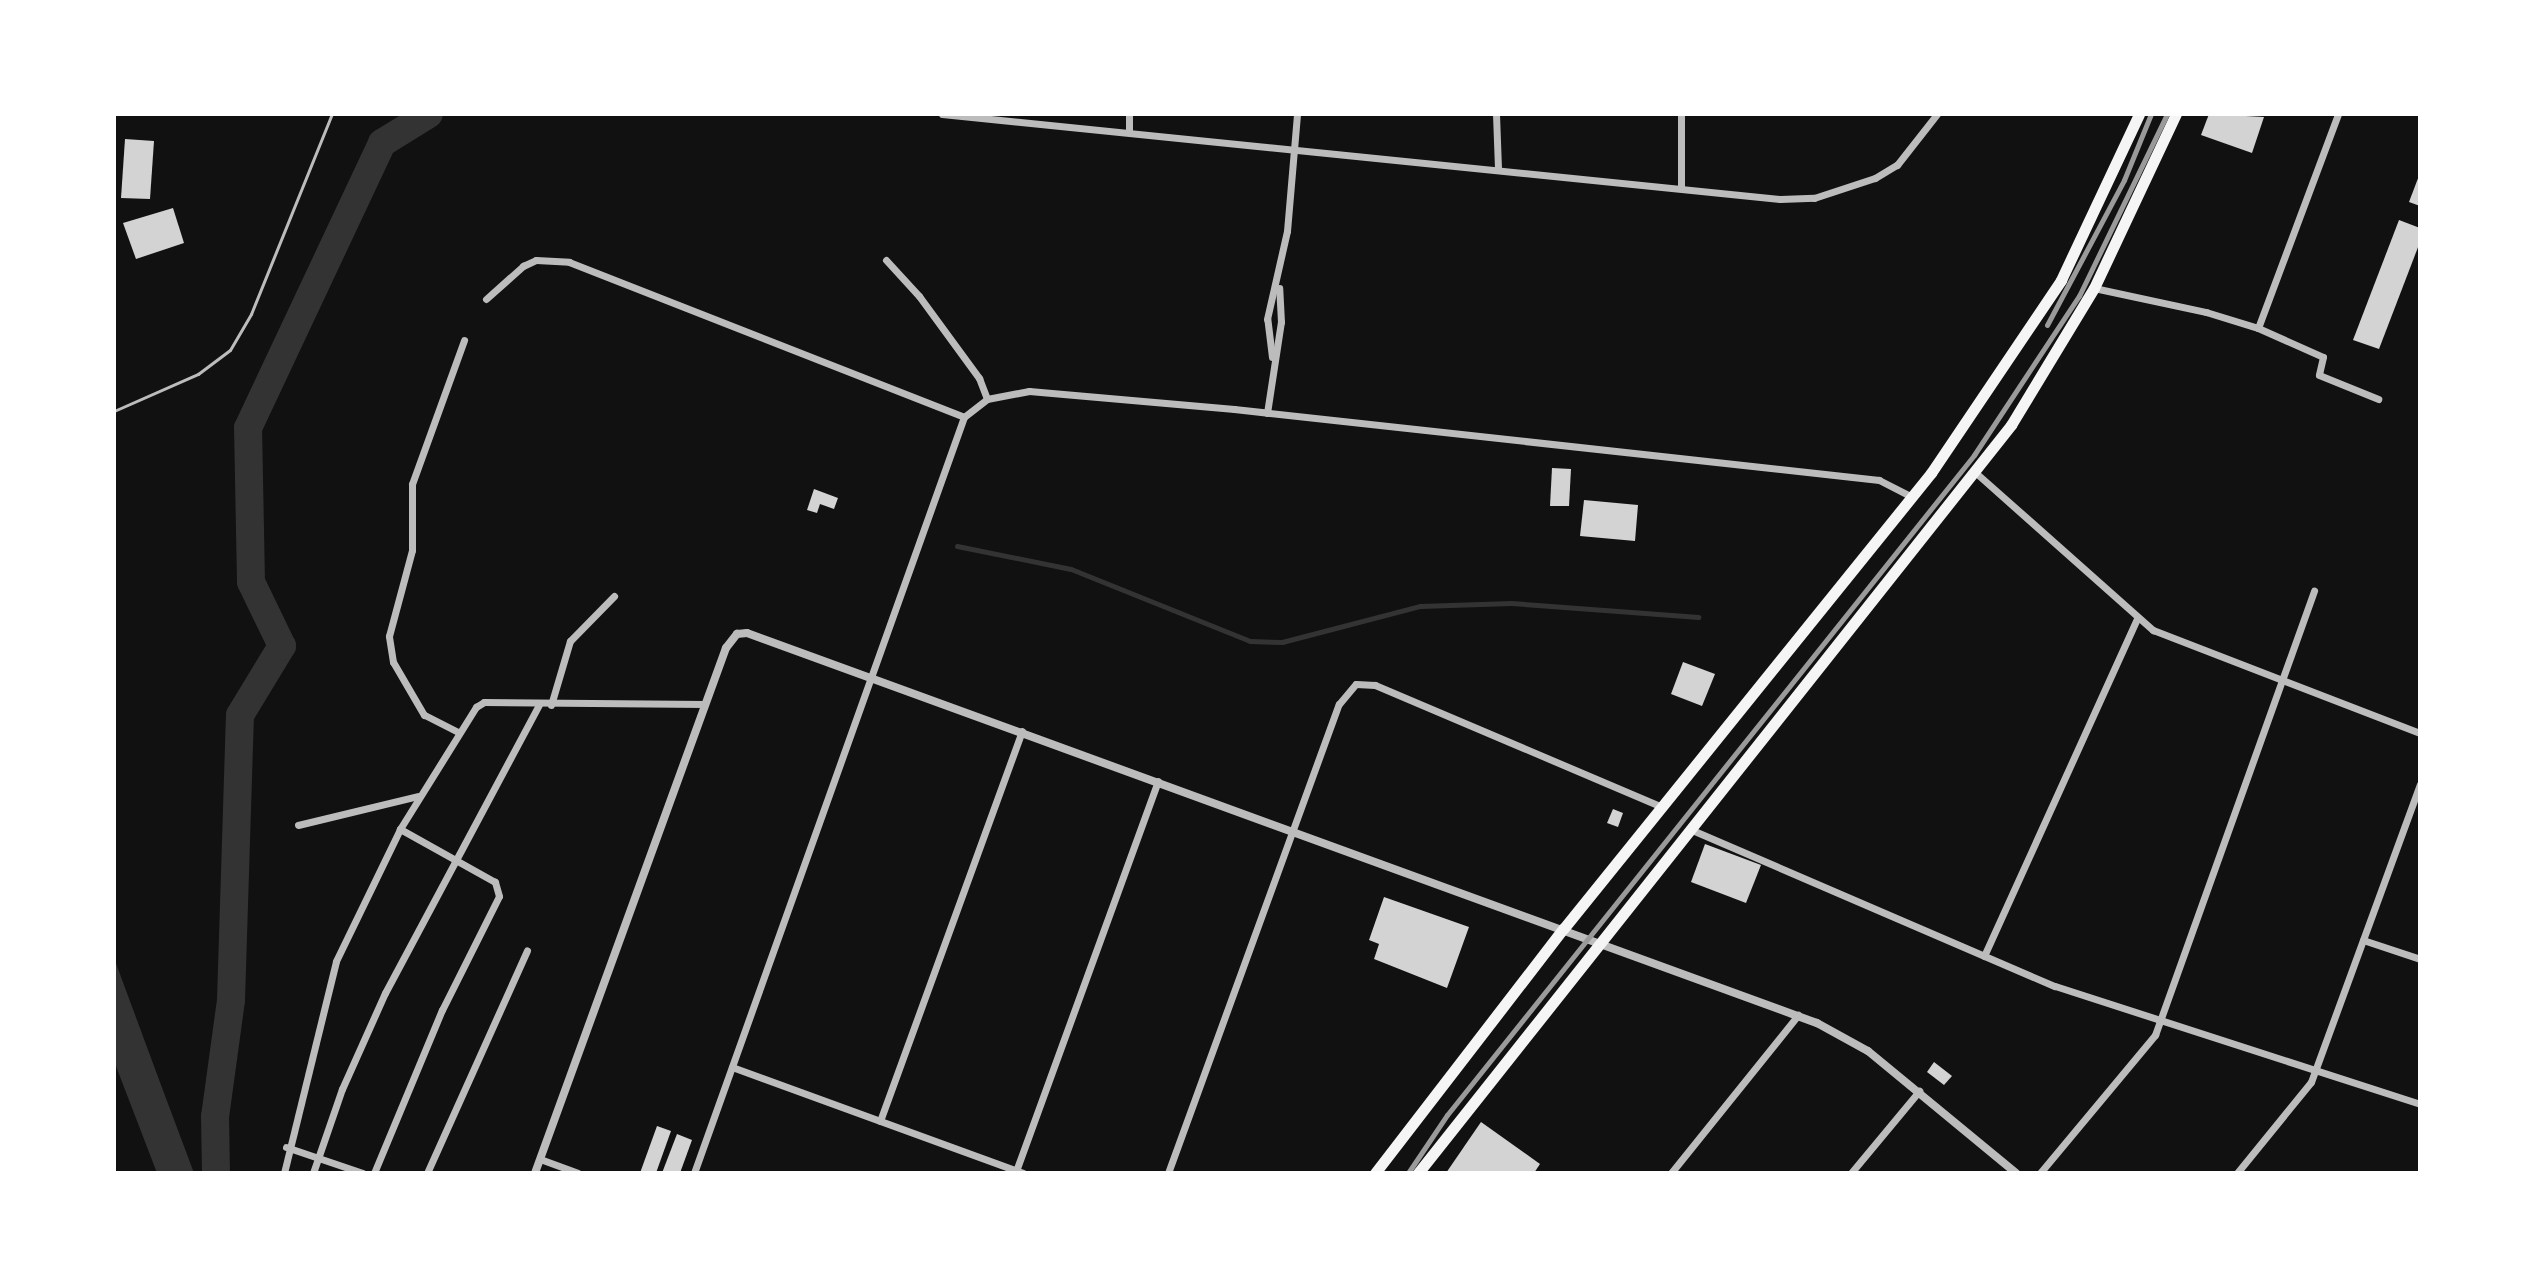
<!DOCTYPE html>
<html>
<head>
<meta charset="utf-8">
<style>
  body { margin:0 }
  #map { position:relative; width:2534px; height:1287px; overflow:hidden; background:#111; font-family:Lato,sans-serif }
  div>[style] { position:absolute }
  .water>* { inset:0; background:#333 }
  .stream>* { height:5px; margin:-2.5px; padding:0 2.5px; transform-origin:2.5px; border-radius:2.5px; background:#333 }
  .river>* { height:28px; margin:-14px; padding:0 14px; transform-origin:14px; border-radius:14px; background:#333 }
  .building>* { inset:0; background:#d3d3d3 }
  .service>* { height:3px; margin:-1.5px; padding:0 1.5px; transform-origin:1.5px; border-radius:1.5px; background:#bcbcbc }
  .minor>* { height:7px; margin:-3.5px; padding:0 3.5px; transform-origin:3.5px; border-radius:3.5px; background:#bcbcbc }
  .tertiary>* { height:8px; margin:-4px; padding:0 4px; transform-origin:4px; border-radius:4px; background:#bcbcbc }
  .primary>* { height:11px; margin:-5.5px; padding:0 5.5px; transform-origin:5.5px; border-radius:5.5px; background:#f5f5f5 }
  .rail>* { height:5px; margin:-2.5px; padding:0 2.5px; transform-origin:2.5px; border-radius:2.5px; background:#9a9a9a }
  span { translate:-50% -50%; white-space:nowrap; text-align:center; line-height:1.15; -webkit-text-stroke:6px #fff; paint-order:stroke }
  .frame { position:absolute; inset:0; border:116px solid #fff; pointer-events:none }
</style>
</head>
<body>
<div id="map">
  <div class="water">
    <i style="clip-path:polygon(114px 958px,161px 1085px,194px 1173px,157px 1173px,114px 1061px)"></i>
  </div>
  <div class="stream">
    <i style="left:957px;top:546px;width:116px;rotate:11.4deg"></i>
    <i style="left:1071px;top:569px;width:193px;rotate:21.9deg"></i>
    <i style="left:1250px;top:641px;width:32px;rotate:2deg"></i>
    <i style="left:1282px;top:642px;width:143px;rotate:-14.6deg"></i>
    <i style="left:1420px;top:606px;width:91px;rotate:-1.9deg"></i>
    <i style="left:1511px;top:603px;width:188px;rotate:4.3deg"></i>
  </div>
  <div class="river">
    <i style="left:216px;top:1173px;width:56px;rotate:-91deg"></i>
    <i style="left:215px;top:1117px;width:118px;rotate:-82.2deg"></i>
    <i style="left:231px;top:1000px;width:285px;rotate:-88.2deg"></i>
    <i style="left:240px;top:715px;width:81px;rotate:-58.7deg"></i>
    <i style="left:282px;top:646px;width:71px;rotate:-115.8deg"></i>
    <i style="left:251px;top:582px;width:154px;rotate:-91.1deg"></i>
    <i style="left:248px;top:428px;width:315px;rotate:-64.8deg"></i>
    <i style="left:382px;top:143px;width:55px;rotate:-31.7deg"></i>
  </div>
  <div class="building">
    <i style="clip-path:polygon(2209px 114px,2264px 117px,2252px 153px,2201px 135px)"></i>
    <i style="clip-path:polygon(125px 139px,154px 141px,150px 199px,121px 198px)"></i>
    <i style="clip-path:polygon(2420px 173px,2420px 206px,2409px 202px)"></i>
    <i style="clip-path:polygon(173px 208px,184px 243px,136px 259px,123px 223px)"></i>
    <i style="clip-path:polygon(2399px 220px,2420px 228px,2420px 242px,2379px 349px,2353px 340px)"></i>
    <i style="clip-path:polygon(1552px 468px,1571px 469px,1569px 506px,1550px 506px)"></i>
    <i style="clip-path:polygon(814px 489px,838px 498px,834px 509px,820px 504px,817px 513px,807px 510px)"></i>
    <i style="clip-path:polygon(1584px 500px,1638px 505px,1635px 541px,1580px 536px)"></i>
    <i style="clip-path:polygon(1683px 662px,1715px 674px,1702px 706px,1671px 694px)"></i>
    <i style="clip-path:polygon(1613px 809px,1623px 813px,1618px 827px,1607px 823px)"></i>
    <i style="clip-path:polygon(1705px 844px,1761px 865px,1746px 903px,1691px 882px)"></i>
    <i style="clip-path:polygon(1384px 897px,1469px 927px,1447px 988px,1374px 959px,1379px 944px,1369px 940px)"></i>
    <i style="clip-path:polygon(1934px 1062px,1952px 1076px,1944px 1085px,1927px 1072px)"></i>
    <i style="clip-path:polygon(1481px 1122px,1540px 1164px,1534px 1173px,1446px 1173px)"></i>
    <i style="clip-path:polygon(657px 1126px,671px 1131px,656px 1173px,640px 1173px)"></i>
    <i style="clip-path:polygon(677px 1134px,692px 1140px,680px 1173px,662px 1173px)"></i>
  </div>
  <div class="service">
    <i style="left:114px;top:411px;width:92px;rotate:-23.8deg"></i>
    <i style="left:198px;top:374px;width:40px;rotate:-37deg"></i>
    <i style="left:230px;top:350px;width:42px;rotate:-59.7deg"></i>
    <i style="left:251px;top:314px;width:216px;rotate:-68deg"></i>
  </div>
  <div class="minor">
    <i style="left:942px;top:114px;width:842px;rotate:5.79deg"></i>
    <i style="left:1780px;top:199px;width:34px;rotate:-2deg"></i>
    <i style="left:1814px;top:198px;width:64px;rotate:-18.2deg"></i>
    <i style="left:1875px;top:178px;width:26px;rotate:-31deg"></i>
    <i style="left:1897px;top:165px;width:65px;rotate:-51.9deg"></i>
    <i style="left:1496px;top:114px;width:55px;rotate:87.9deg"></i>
    <i style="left:1129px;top:132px;width:18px;rotate:-90deg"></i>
    <i style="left:1681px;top:188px;width:74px;rotate:-90deg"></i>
    <i style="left:886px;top:260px;width:49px;rotate:47.5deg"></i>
    <i style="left:919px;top:296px;width:102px;rotate:53.8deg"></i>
    <i style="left:979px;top:378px;width:22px;rotate:69deg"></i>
    <i style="left:2094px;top:288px;width:115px;rotate:12.1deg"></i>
    <i style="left:2206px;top:312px;width:54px;rotate:17.1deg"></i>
    <i style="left:2258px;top:328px;width:71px;rotate:24deg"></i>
    <i style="left:2323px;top:357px;width:18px;rotate:103deg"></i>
    <i style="left:2319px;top:375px;width:64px;rotate:22.1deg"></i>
    <i style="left:486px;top:299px;width:50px;rotate:-41.7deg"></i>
    <i style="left:523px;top:266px;width:14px;rotate:-25deg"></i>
    <i style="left:536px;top:260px;width:33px;rotate:3deg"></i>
    <i style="left:569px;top:262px;width:424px;rotate:21.4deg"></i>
    <i style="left:2258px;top:328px;width:228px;rotate:-69.5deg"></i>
    <i style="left:1272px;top:357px;width:38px;rotate:-97deg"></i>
    <i style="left:1267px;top:319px;width:90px;rotate:-77.2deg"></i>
    <i style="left:1287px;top:231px;width:117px;rotate:-85.1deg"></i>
    <i style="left:1267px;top:413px;width:92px;rotate:-81.3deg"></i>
    <i style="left:1281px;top:322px;width:34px;rotate:-93deg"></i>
    <i style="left:1976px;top:473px;width:237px;rotate:41.6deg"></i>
    <i style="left:2153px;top:630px;width:286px;rotate:21.1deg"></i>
    <i style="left:551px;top:705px;width:67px;rotate:-73.5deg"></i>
    <i style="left:570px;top:641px;width:63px;rotate:-45.6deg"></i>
    <i style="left:458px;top:732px;width:38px;rotate:-153deg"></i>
    <i style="left:424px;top:715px;width:61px;rotate:-120.3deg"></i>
    <i style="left:393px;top:662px;width:26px;rotate:-99deg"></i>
    <i style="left:389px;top:636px;width:89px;rotate:-75deg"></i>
    <i style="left:412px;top:550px;width:66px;rotate:-90deg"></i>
    <i style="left:412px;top:484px;width:153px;rotate:-70.1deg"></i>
    <i style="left:298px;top:825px;width:123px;rotate:-13.6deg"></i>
    <i style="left:1692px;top:830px;width:395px;rotate:23.3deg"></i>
    <i style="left:2055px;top:986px;width:384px;rotate:17.9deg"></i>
    <i style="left:2363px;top:940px;width:60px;rotate:18.4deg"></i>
    <i style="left:1984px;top:956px;width:370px;rotate:-65.6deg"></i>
    <i style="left:732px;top:1067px;width:310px;rotate:20deg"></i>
    <i style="left:880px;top:1121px;width:415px;rotate:-70deg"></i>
    <i style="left:286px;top:1147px;width:81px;rotate:18.7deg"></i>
    <i style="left:540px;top:1159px;width:40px;rotate:20.2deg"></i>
    <i style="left:1016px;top:1171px;width:415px;rotate:-70deg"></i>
    <i style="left:284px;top:1173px;width:218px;rotate:-76.2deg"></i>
    <i style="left:336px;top:961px;width:147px;rotate:-64.1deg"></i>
    <i style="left:400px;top:829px;width:144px;rotate:-58.1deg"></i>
    <i style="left:476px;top:707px;width:9px;rotate:-32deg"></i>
    <i style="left:484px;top:702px;width:221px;rotate:0.5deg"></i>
    <i style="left:313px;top:1173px;width:89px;rotate:-71deg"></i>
    <i style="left:342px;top:1089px;width:105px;rotate:-65.9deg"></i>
    <i style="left:385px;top:993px;width:327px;rotate:-61.9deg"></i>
    <i style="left:374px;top:1173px;width:177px;rotate:-67.4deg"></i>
    <i style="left:442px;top:1010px;width:127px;rotate:-63.4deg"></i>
    <i style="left:499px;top:896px;width:15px;rotate:-106deg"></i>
    <i style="left:495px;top:882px;width:109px;rotate:-150.8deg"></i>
    <i style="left:427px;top:1173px;width:244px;rotate:-65.8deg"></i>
    <i style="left:694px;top:1173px;width:803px;rotate:-70.35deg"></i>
    <i style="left:964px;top:417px;width:29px;rotate:-38deg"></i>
    <i style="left:987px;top:399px;width:43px;rotate:-10.8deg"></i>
    <i style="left:1029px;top:391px;width:206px;rotate:5deg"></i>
    <i style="left:1234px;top:409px;width:649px;rotate:6.28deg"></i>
    <i style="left:1879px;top:480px;width:37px;rotate:27deg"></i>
    <i style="left:1168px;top:1173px;width:499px;rotate:-70deg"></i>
    <i style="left:1339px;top:704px;width:26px;rotate:-50deg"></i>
    <i style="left:1356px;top:684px;width:19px;rotate:3deg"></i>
    <i style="left:1375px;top:685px;width:312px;rotate:23deg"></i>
    <i style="left:1671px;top:1173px;width:203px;rotate:-51.2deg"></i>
    <i style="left:1851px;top:1173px;width:107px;rotate:-50.3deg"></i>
    <i style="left:2040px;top:1173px;width:180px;rotate:-50.2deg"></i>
    <i style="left:2155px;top:1035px;width:472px;rotate:-70.3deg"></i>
    <i style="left:2237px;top:1173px;width:117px;rotate:-50.9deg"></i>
    <i style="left:2311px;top:1082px;width:317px;rotate:-69.9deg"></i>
  </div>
  <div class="tertiary">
    <i style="left:535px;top:1173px;width:559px;rotate:-70.01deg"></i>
    <i style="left:726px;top:648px;width:18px;rotate:-52deg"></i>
    <i style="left:737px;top:634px;width:10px;rotate:-6deg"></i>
    <i style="left:747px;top:633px;width:1139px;rotate:20.03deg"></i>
    <i style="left:1817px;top:1023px;width:58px;rotate:28.8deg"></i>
    <i style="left:1868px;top:1051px;width:192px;rotate:39.5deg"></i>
  </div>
  <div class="primary">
    <i style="left:1375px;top:1173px;width:309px;rotate:-52.4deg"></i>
    <i style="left:1564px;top:928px;width:585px;rotate:-51.11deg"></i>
    <i style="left:1931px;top:473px;width:233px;rotate:-56deg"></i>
    <i style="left:2061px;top:280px;width:183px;rotate:-64.8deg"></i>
    <i style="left:1418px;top:1173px;width:955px;rotate:-51.59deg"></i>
    <i style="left:2011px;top:425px;width:160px;rotate:-58.8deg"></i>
    <i style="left:2094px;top:288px;width:192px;rotate:-64.8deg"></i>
  </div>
  <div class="rail">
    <i style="left:2047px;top:325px;width:164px;rotate:-62deg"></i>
    <i style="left:2124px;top:180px;width:71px;rotate:-67.8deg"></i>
    <i style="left:1408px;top:1173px;width:70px;rotate:-56.1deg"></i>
    <i style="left:1447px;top:1115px;width:845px;rotate:-51.39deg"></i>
    <i style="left:1974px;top:455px;width:191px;rotate:-56.6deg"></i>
    <i style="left:2079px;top:296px;width:202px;rotate:-64.2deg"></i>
  </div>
  <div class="frame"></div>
</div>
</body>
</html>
